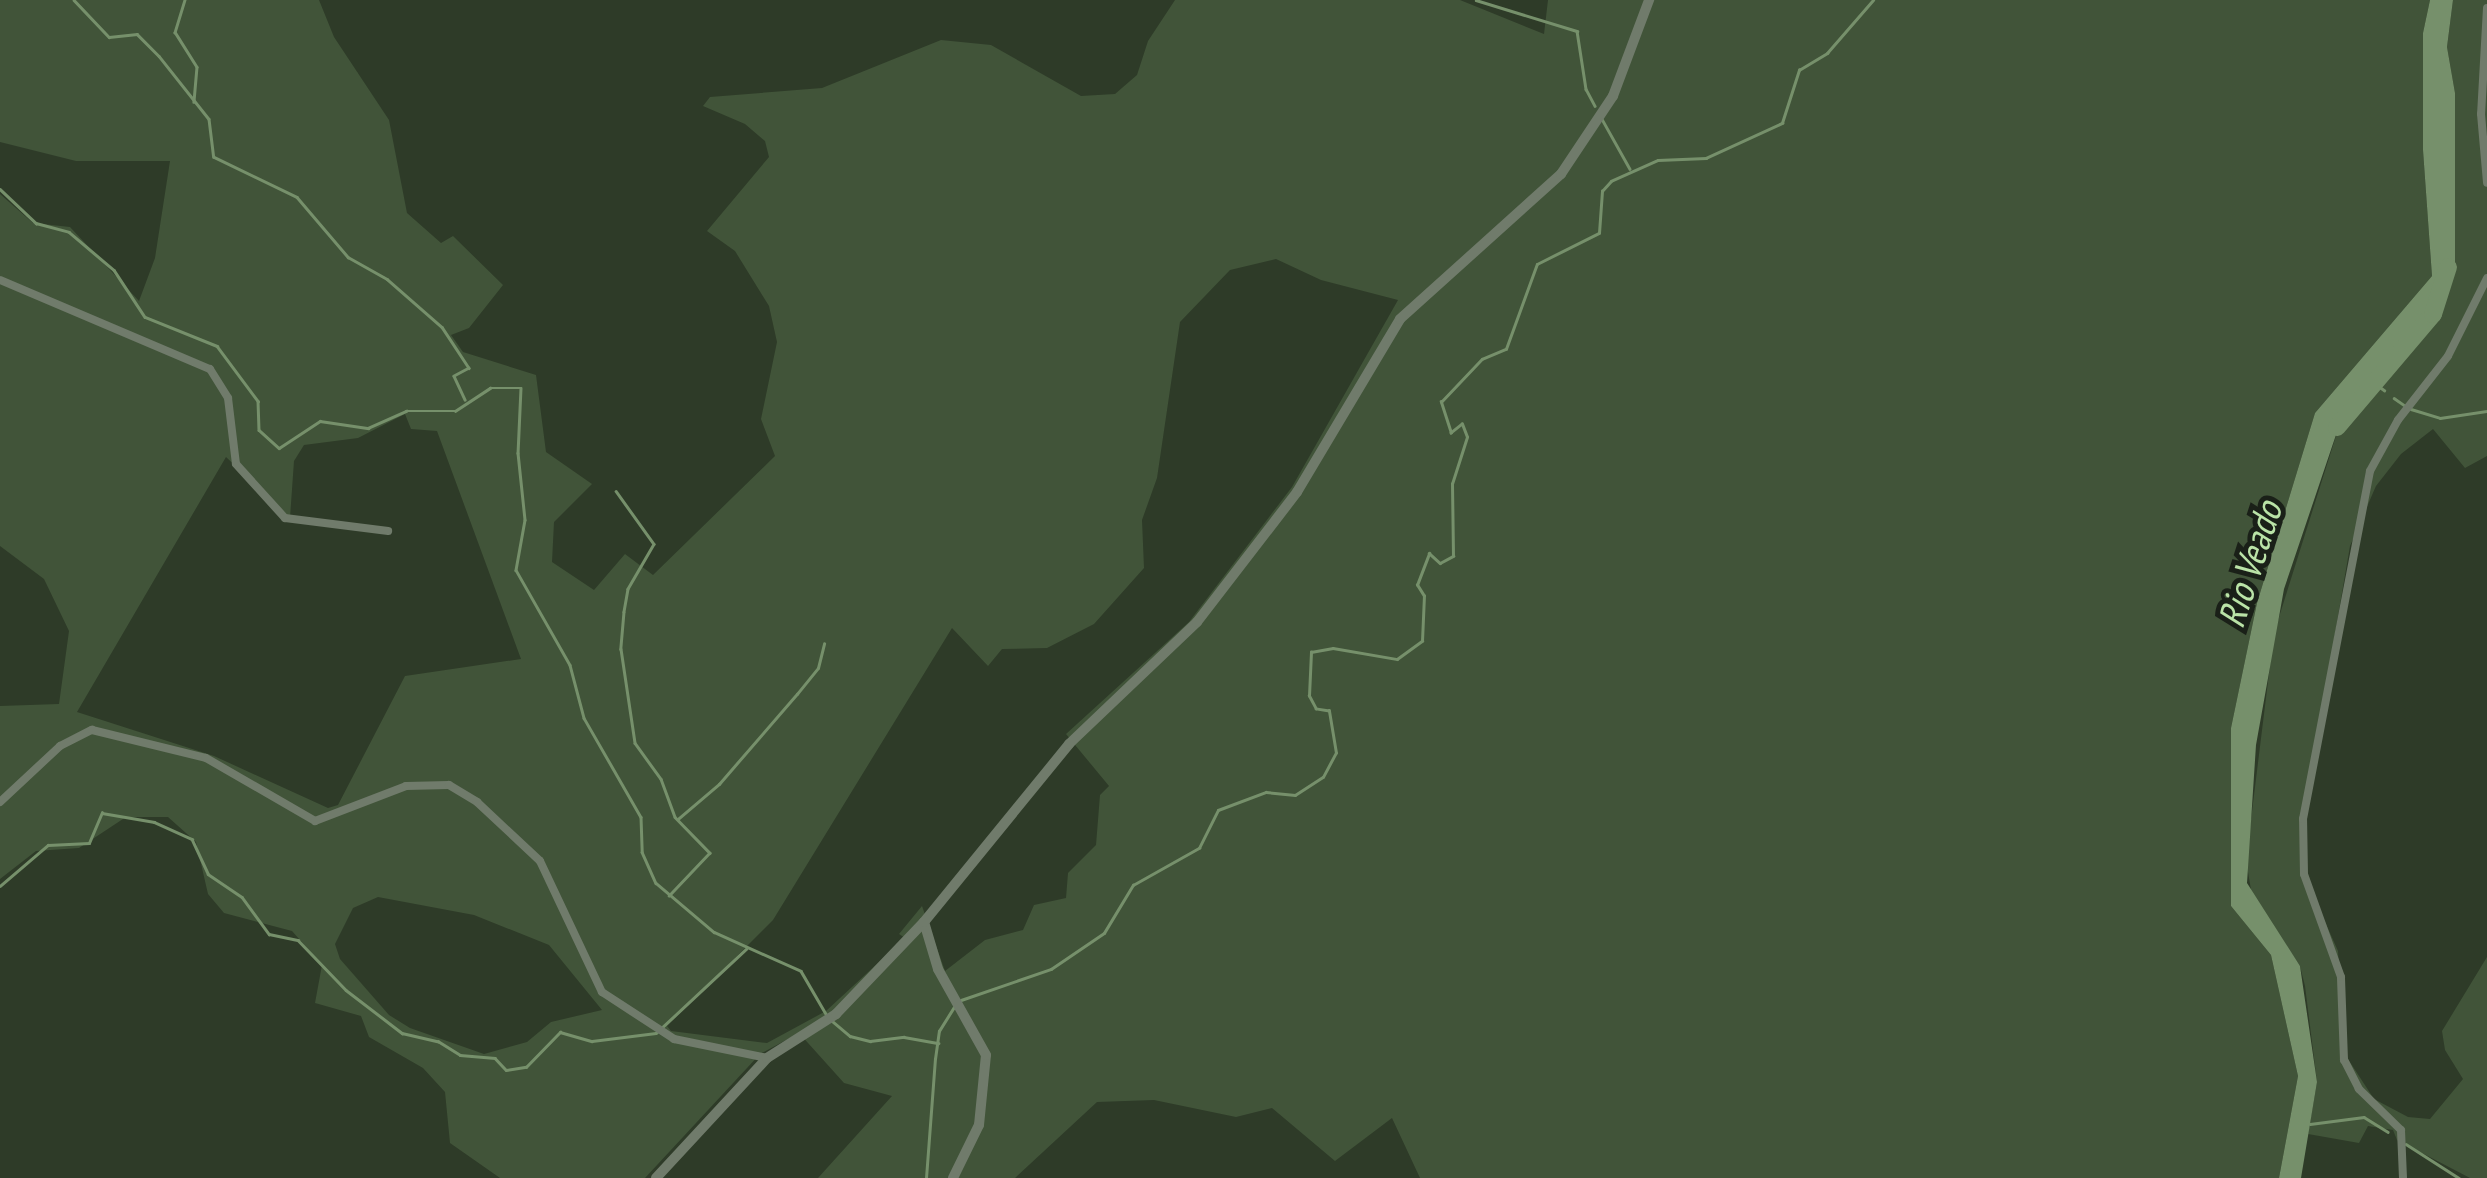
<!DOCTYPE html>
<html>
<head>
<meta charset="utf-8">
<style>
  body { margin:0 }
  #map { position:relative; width:2487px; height:1178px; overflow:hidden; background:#2e3b28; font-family:"PT Sans Narrow",sans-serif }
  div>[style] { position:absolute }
  .green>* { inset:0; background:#415439 }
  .water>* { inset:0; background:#76906b }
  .stream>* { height:2.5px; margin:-1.25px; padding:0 1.25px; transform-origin:1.25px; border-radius:1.25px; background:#76906b }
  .river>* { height:18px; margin:-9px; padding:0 9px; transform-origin:9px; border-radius:9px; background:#76906b }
  .minor>* { height:8px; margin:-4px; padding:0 4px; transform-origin:4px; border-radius:4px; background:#707b6b }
  .tertiary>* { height:10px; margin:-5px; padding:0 5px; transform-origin:5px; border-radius:5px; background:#707b6b }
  span { translate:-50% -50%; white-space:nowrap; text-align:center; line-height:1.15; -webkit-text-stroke:10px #1a2018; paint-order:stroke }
  .water-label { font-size:38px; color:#bae3a7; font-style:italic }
</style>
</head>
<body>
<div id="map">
  <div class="green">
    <i style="clip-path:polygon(evenodd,0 0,319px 0,334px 37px,389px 120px,407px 213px,441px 243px,453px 236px,503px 285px,469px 328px,451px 335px,463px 352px,536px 375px,546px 452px,592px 484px,554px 522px,552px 562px,594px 590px,625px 554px,653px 575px,775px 456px,761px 419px,777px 342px,769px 306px,735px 251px,707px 231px,769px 157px,765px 141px,745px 124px,703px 106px,710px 97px,822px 88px,941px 40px,991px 45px,1081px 96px,1115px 94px,1137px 75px,1148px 41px,1175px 0,1460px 0,1544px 34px,1548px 0,2430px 0,2423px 33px,2423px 150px,2432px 276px,2315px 413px,2257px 603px,2231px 728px,2231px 906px,2271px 955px,2298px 1076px,2279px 1178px,1420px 1178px,1392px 1118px,1335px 1161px,1272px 1108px,1236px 1117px,1154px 1100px,1097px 1102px,1015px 1178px,818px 1178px,892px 1096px,844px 1083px,799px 1033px,760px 1054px,645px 1178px,500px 1178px,450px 1143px,445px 1092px,423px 1068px,369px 1037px,361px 1016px,315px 1003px,322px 965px,292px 931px,224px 913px,208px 894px,196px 842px,168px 817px,126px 817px,79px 848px,36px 851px,0 879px,0 706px,59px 704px,69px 631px,44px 579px,0 546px,0 194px,33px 223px,70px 227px,139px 301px,155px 258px,170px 161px,76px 161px,0 142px,0 0,1276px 259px,1321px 280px,1398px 300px,1292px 487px,1189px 622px,1066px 734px,1109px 786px,1100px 795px,1096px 845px,1068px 873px,1066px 898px,1034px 905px,1023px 930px,985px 940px,945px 971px,922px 906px,899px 934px,905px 938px,826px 1011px,767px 1043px,671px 1031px,667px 1026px,773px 920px,952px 628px,988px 666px,1002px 649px,1047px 648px,1094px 624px,1144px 568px,1142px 520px,1157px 478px,1180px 322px,1230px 270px,1276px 259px,0 0,405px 414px,411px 429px,437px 431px,521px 659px,405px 676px,338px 805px,328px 808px,214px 756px,77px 712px,226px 457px,290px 518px,294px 461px,304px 445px,358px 438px,405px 414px,0 0,378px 897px,474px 915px,549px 945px,602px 1010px,551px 1022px,527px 1042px,484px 1054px,410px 1028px,389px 1015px,340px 959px,335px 944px,353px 908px,378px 897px)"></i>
    <i style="clip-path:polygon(2453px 0,2487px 0,2487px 456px,2465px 468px,2433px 429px,2401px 454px,2376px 486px,2350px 546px,2301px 832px,2310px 888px,2338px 951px,2344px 1053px,2374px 1099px,2408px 1117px,2430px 1119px,2463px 1079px,2445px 1050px,2442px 1031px,2487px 957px,2487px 1178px,2470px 1178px,2397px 1140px,2393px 1130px,2368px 1126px,2359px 1143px,2308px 1134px,2317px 1082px,2305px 986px,2300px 966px,2252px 896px,2246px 860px,2274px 633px,2341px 420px,2440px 299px,2455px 263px,2455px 93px,2447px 47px)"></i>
  </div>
  <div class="water">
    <i style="clip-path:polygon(2430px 0,2453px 0,2447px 47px,2455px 93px,2455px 263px,2440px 299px,2341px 420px,2284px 589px,2256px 745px,2247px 883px,2300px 966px,2317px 1082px,2301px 1178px,2279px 1178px,2298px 1076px,2271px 955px,2231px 906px,2231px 728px,2257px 603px,2315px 413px,2432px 276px,2423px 150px,2423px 33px)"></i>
  </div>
  <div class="stream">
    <i style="left:74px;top:0;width:51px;rotate:46.6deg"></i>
    <i style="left:109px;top:37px;width:28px;rotate:-6deg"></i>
    <i style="left:137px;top:34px;width:31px;rotate:45deg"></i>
    <i style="left:159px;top:56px;width:80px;rotate:51.6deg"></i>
    <i style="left:209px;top:119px;width:38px;rotate:83deg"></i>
    <i style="left:214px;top:157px;width:92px;rotate:25.7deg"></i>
    <i style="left:297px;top:197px;width:79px;rotate:49.6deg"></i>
    <i style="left:348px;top:257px;width:45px;rotate:29.4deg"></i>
    <i style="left:387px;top:279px;width:73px;rotate:41.1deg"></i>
    <i style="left:442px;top:327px;width:49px;rotate:56.6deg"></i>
    <i style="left:469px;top:368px;width:17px;rotate:152deg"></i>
    <i style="left:454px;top:376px;width:26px;rotate:65deg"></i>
    <i style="left:185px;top:0;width:34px;rotate:107deg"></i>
    <i style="left:175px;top:32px;width:41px;rotate:57.8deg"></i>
    <i style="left:197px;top:67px;width:35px;rotate:95deg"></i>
    <i style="left:1476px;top:0;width:106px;rotate:17.1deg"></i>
    <i style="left:1577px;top:31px;width:59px;rotate:81.2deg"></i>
    <i style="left:1586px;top:89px;width:19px;rotate:62deg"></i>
    <i style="left:1602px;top:119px;width:57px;rotate:60.8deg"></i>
    <i style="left:0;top:189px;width:50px;rotate:43.4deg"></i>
    <i style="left:36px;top:223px;width:34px;rotate:15deg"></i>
    <i style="left:69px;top:232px;width:59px;rotate:40.2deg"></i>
    <i style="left:114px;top:270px;width:56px;rotate:56.6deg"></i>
    <i style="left:145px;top:317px;width:78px;rotate:21.9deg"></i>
    <i style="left:217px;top:346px;width:69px;rotate:53.3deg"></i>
    <i style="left:258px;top:401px;width:29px;rotate:88deg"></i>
    <i style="left:259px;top:430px;width:27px;rotate:42deg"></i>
    <i style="left:279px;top:448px;width:49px;rotate:-33.4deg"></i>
    <i style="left:320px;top:421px;width:49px;rotate:8.3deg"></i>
    <i style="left:368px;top:428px;width:42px;rotate:-24.1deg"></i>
    <i style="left:406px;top:411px;width:49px"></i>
    <i style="left:455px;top:411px;width:42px;rotate:-33.3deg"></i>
    <i style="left:490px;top:388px;width:31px"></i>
    <i style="left:521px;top:388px;width:65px;rotate:92.6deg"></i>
    <i style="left:518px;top:453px;width:67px;rotate:84deg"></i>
    <i style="left:525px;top:520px;width:51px;rotate:100.2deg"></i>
    <i style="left:516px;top:570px;width:109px;rotate:60.4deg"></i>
    <i style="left:570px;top:665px;width:55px;rotate:75.2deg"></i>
    <i style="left:584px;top:718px;width:114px;rotate:60.1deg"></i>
    <i style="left:641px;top:817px;width:35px;rotate:88deg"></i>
    <i style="left:642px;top:852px;width:34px;rotate:66deg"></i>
    <i style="left:656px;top:883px;width:76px;rotate:40.2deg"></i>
    <i style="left:714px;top:932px;width:95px;rotate:24.1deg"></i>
    <i style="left:801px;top:971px;width:50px;rotate:59.8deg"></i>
    <i style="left:2373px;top:382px;width:14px;rotate:36deg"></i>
    <i style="left:2394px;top:398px;width:12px;rotate:35deg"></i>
    <i style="left:2411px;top:409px;width:30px;rotate:17deg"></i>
    <i style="left:2440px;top:418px;width:48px;rotate:-8.5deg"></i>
    <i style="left:616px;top:491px;width:65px;rotate:54.4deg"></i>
    <i style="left:654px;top:544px;width:52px;rotate:120deg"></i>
    <i style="left:628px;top:589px;width:23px;rotate:100deg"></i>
    <i style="left:624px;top:612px;width:37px;rotate:95deg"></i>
    <i style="left:621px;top:649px;width:95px;rotate:81.5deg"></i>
    <i style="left:635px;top:743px;width:44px;rotate:54.2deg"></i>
    <i style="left:661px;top:779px;width:40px;rotate:69.8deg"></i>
    <i style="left:675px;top:817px;width:50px;rotate:45.8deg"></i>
    <i style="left:710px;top:853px;width:59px;rotate:133.6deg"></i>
    <i style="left:678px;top:819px;width:54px;rotate:-40.5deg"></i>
    <i style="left:719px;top:784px;width:119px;rotate:-49.1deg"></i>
    <i style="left:797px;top:694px;width:33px;rotate:-51deg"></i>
    <i style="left:818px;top:668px;width:25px;rotate:-76deg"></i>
    <i style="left:0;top:886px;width:63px;rotate:-40.5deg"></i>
    <i style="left:48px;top:845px;width:41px;rotate:-2.8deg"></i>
    <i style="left:89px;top:843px;width:33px;rotate:-67deg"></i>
    <i style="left:102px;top:813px;width:53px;rotate:9.8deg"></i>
    <i style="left:154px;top:822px;width:42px;rotate:24.1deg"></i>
    <i style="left:192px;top:839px;width:38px;rotate:65deg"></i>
    <i style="left:208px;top:874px;width:41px;rotate:34.1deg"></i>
    <i style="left:242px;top:897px;width:46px;rotate:53.9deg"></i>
    <i style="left:269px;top:934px;width:30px;rotate:12deg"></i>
    <i style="left:298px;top:940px;width:69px;rotate:46.2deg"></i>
    <i style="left:346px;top:990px;width:71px;rotate:37.5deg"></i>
    <i style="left:402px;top:1033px;width:37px;rotate:13deg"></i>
    <i style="left:438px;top:1041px;width:26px;rotate:32deg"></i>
    <i style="left:460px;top:1055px;width:35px;rotate:5deg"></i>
    <i style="left:495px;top:1058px;width:16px;rotate:47deg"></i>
    <i style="left:506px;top:1070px;width:20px;rotate:-9deg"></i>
    <i style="left:526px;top:1067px;width:49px;rotate:-45.8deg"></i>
    <i style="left:560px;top:1032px;width:33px;rotate:16deg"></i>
    <i style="left:592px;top:1041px;width:64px;rotate:-7.1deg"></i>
    <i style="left:656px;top:1033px;width:123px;rotate:-43deg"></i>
    <i style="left:961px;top:1000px;width:95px;rotate:-19deg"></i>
    <i style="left:1051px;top:969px;width:64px;rotate:-34.2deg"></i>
    <i style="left:1104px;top:933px;width:56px;rotate:-58.9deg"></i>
    <i style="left:1133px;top:885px;width:76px;rotate:-29.3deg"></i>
    <i style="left:1199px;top:848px;width:42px;rotate:-63.4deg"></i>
    <i style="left:1218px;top:810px;width:51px;rotate:-20.6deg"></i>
    <i style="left:1266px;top:792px;width:29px;rotate:6deg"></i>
    <i style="left:1295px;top:795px;width:33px;rotate:-33deg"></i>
    <i style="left:1323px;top:777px;width:27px;rotate:-62deg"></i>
    <i style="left:1336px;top:753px;width:43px;rotate:-99.5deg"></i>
    <i style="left:1329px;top:711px;width:13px;rotate:-171deg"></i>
    <i style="left:1316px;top:709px;width:15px;rotate:-118deg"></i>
    <i style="left:1309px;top:696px;width:44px;rotate:-87.4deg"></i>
    <i style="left:1311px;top:652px;width:22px;rotate:-10deg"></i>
    <i style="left:1333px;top:648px;width:65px;rotate:9.8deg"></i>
    <i style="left:1397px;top:659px;width:31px;rotate:-36deg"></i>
    <i style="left:1422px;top:641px;width:45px;rotate:-87.5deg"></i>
    <i style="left:1424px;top:596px;width:13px;rotate:-122deg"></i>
    <i style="left:1417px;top:585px;width:34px;rotate:-69deg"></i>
    <i style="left:1429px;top:553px;width:15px;rotate:42deg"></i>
    <i style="left:1440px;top:563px;width:15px;rotate:-28deg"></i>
    <i style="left:1453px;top:556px;width:72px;rotate:-90.8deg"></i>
    <i style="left:1452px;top:484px;width:49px;rotate:-72.3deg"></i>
    <i style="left:1467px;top:437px;width:14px;rotate:-111deg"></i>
    <i style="left:1462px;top:424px;width:14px;rotate:141deg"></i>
    <i style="left:1451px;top:433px;width:33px;rotate:-108deg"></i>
    <i style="left:1441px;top:402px;width:59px;rotate:-46.4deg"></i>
    <i style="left:1482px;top:359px;width:26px;rotate:-23deg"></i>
    <i style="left:1506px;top:349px;width:90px;rotate:-70deg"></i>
    <i style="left:1537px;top:264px;width:69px;rotate:-26.6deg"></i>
    <i style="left:1599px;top:233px;width:42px;rotate:-85.9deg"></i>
    <i style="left:1602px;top:191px;width:13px;rotate:-48deg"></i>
    <i style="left:1611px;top:181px;width:51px;rotate:-24.1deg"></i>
    <i style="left:1658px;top:160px;width:48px;rotate:-2.4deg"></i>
    <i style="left:1706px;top:158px;width:84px;rotate:-24.7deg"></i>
    <i style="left:1782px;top:123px;width:56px;rotate:-72.2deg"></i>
    <i style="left:1799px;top:70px;width:33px;rotate:-31deg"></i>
    <i style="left:1827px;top:53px;width:70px;rotate:-49deg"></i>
    <i style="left:831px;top:1020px;width:25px;rotate:40deg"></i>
    <i style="left:850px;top:1036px;width:21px;rotate:14deg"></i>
    <i style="left:870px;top:1041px;width:34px;rotate:-7deg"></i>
    <i style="left:904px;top:1037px;width:35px;rotate:10deg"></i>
    <i style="left:2310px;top:1124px;width:54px;rotate:-7.4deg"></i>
    <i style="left:2364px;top:1117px;width:28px;rotate:32deg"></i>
    <i style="left:2406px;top:1144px;width:63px;rotate:32.7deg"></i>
    <i style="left:926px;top:1178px;width:119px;rotate:-85.7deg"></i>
    <i style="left:935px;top:1059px;width:28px;rotate:-82deg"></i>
    <i style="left:939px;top:1031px;width:31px;rotate:-58deg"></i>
  </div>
  <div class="river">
    <i style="left:2337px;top:427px;width:148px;rotate:-49.7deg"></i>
    <i style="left:2433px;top:314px;width:49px;rotate:-72.3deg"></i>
  </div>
  <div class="minor">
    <i style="left:2487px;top:8px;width:106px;rotate:93.2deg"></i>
    <i style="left:2481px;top:114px;width:69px;rotate:85deg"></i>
    <i style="left:0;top:280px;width:228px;rotate:23deg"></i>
    <i style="left:210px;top:369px;width:34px;rotate:58deg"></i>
    <i style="left:228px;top:398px;width:66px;rotate:83.1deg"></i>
    <i style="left:236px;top:464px;width:73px;rotate:47.8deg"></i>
    <i style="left:285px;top:518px;width:104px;rotate:7.2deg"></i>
    <i style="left:0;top:802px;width:82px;rotate:-43deg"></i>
    <i style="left:60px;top:746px;width:36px;rotate:-27deg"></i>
    <i style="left:92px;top:730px;width:117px;rotate:13.8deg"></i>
    <i style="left:206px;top:758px;width:126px;rotate:30deg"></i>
    <i style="left:315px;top:821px;width:97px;rotate:-21deg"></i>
    <i style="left:406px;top:786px;width:43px;rotate:-1.3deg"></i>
    <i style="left:449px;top:785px;width:33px;rotate:31deg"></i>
    <i style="left:477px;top:802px;width:86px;rotate:43.1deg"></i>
    <i style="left:540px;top:861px;width:145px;rotate:64.7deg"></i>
    <i style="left:602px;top:992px;width:86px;rotate:33.1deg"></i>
    <i style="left:674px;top:1039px;width:95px;rotate:11.5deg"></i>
    <i style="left:2403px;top:1178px;width:48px;rotate:-92.4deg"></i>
    <i style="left:2401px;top:1130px;width:59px;rotate:-135.7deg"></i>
    <i style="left:2359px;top:1089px;width:33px;rotate:-117deg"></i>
    <i style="left:2344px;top:1060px;width:83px;rotate:-92.1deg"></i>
    <i style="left:2341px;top:977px;width:109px;rotate:-109.8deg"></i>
    <i style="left:2304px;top:874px;width:55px;rotate:-91deg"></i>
    <i style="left:2303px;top:819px;width:354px;rotate:-79.1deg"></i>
    <i style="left:2370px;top:471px;width:58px;rotate:-61.2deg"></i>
    <i style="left:2398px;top:420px;width:81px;rotate:-52deg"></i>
    <i style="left:2448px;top:356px;width:87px;rotate:-63.4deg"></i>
  </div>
  <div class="tertiary">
    <i style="left:656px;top:1178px;width:163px;rotate:-47.2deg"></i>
    <i style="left:767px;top:1058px;width:82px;rotate:-32.5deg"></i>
    <i style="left:836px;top:1014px;width:127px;rotate:-46.3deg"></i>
    <i style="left:953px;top:1178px;width:59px;rotate:-63.9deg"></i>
    <i style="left:979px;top:1125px;width:70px;rotate:-84.3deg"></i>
    <i style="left:986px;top:1055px;width:98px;rotate:-119.2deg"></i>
    <i style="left:938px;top:969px;width:49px;rotate:-106.6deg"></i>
    <i style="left:924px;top:922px;width:230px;rotate:-50.8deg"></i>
    <i style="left:1069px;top:744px;width:177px;rotate:-43.6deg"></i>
    <i style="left:1197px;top:622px;width:164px;rotate:-52.4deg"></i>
    <i style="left:1297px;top:492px;width:201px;rotate:-59.2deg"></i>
    <i style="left:1400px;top:319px;width:217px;rotate:-42deg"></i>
    <i style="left:1561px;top:174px;width:94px;rotate:-56.3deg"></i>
    <i style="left:1613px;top:96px;width:103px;rotate:-69.4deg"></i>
  </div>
  <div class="water-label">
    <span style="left:2249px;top:564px;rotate:-72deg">Rio Veado</span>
  </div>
</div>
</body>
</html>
